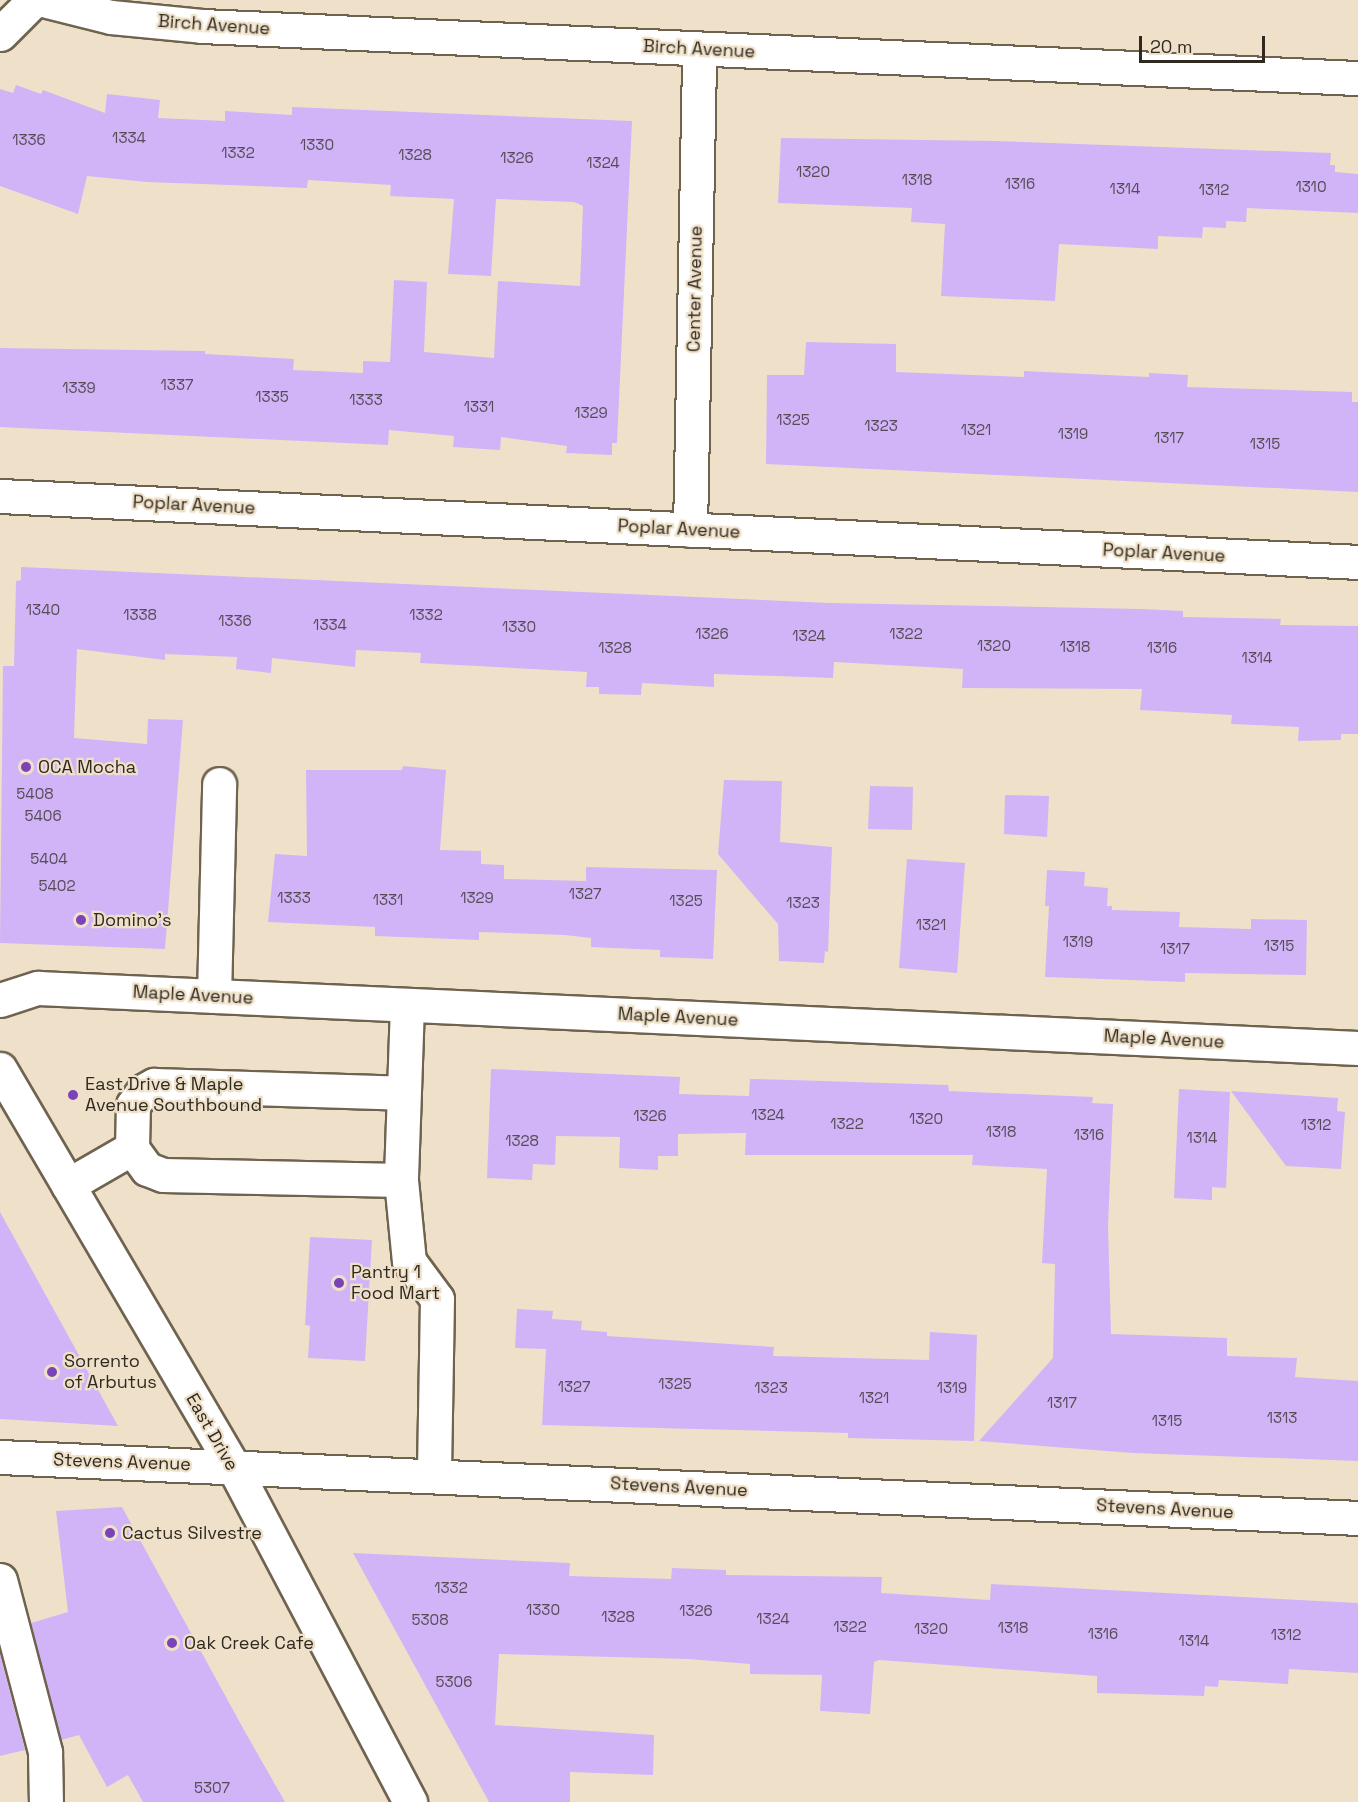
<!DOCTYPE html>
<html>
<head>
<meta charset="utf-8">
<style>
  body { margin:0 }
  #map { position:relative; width:1358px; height:1802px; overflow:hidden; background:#efe1c9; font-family:"Space Grotesk",sans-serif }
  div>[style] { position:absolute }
  .building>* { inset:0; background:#d0b4f7 }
  .roads { filter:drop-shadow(2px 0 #6f634f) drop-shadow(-2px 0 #6f634f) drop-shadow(0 2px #6f634f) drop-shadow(0 -2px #6f634f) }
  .minor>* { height:33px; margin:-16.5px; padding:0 16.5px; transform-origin:16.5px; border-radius:16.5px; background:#fff }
  .dots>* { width:16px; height:16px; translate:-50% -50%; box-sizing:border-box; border:3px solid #efe1c9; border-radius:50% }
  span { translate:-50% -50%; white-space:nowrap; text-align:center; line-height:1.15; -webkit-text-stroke:4.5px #efe1c9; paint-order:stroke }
  .number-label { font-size:15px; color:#574c56 }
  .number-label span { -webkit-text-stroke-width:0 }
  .street-label { font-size:18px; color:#2f2920 }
  .poi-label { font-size:18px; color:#2f2920 }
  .left { translate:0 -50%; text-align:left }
  .scale { position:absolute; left:1139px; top:36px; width:126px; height:27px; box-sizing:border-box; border:3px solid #2f2920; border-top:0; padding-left:8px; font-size:18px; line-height:21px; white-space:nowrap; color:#2f2920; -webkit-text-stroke:4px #efe1c9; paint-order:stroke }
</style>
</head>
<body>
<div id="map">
  <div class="building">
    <i style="clip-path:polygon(16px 85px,41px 94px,43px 90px,105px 113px,107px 94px,160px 100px,158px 118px,225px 121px,225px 111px,292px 115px,292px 107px,632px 121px,617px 443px,612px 443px,612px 455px,566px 453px,567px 446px,501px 437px,500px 450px,453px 447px,454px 436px,389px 430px,388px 445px,0 427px,0 348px,205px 351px,205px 354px,294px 359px,293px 370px,363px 373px,363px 361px,390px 362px,394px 280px,427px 282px,424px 352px,494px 358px,498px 281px,580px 286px,583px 206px,574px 202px,496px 199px,491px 276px,448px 274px,454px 199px,390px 196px,391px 185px,308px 180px,307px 188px,147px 182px,87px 176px,78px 214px,0 186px,0 89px,13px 93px)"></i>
    <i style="clip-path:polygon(781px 138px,996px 141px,1331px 153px,1330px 165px,1335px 165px,1335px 172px,1358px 174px,1358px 213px,1247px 208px,1246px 222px,1226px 221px,1226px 228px,1203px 227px,1202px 238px,1158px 236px,1158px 249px,1059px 244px,1055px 301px,941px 296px,945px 224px,911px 222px,912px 208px,778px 203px)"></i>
    <i style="clip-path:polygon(806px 342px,896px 344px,896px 372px,1024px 377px,1024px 371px,1149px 377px,1149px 373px,1188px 375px,1187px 387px,1352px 392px,1352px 402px,1358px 402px,1358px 492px,766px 464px,767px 375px,804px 375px)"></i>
    <i style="clip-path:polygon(21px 567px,830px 603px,1142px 609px,1183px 611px,1183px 617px,1281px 619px,1280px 625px,1358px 626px,1358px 734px,1341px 734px,1341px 740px,1298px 741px,1299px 727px,1231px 724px,1232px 715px,1140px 710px,1142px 689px,962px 688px,963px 669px,834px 662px,833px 678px,714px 674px,714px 687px,642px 683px,641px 695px,599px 694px,599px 687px,586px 687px,587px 672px,420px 663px,421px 653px,356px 650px,355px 667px,272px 658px,271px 673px,236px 669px,237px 657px,165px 654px,165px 660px,77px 649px,74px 738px,147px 744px,148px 719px,183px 720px,165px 949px,0 943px,3px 666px,14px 666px,16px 581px,21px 580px)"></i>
    <i style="clip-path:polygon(403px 766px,446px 770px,440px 850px,481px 851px,481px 864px,504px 865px,504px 879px,586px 881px,586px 867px,717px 870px,713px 959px,660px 957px,660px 950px,591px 947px,591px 938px,565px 935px,479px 932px,479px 940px,375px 936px,375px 927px,268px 922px,275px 854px,307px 856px,306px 770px,402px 770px)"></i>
    <i style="clip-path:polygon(724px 780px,782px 781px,780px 842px,832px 847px,828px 952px,825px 951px,824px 963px,779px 961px,778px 924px,718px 854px)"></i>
    <i style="clip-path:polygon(870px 786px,913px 787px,912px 830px,868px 829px)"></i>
    <i style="clip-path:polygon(1005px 795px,1049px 796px,1047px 837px,1004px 834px)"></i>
    <i style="clip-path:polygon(907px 859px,965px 863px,957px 973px,899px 968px)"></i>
    <i style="clip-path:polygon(1047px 870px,1085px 872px,1084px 886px,1108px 888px,1107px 906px,1112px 906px,1112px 910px,1180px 912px,1179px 927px,1251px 929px,1251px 919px,1307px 920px,1306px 975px,1185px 973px,1185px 982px,1045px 977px,1049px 906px,1045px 906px)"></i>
    <i style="clip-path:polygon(491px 1069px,680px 1077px,679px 1094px,749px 1096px,750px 1079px,791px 1080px,948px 1085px,949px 1091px,1093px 1097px,1092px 1103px,1113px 1104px,1108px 1226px,1111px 1334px,1227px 1338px,1227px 1356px,1297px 1358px,1295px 1377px,1358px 1381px,1358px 1461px,1133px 1453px,979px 1441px,1053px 1358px,1055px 1264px,1042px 1263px,1047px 1169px,972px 1165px,973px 1155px,745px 1155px,746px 1133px,678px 1134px,678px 1156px,658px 1156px,658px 1170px,619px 1168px,620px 1137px,556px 1136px,555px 1165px,533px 1164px,532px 1180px,487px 1178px)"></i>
    <i style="clip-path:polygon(1179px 1089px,1230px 1092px,1226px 1188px,1212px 1187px,1212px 1200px,1174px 1198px)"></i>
    <i style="clip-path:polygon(1231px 1091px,1338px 1098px,1337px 1111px,1345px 1112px,1341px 1169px,1286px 1166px)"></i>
    <i style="clip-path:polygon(0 1212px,118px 1426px,0 1419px)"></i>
    <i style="clip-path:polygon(310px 1237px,372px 1240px,365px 1361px,308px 1358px,310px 1326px,305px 1325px)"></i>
    <i style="clip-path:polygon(517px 1309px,553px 1311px,552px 1319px,582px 1321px,581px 1330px,607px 1332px,607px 1336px,774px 1347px,773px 1356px,929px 1360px,930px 1332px,977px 1335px,974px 1441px,848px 1438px,848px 1433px,542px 1425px,546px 1349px,515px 1348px)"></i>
    <i style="clip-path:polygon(122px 1507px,244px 1730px,285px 1802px,143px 1802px,128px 1775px,107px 1787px,79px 1735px,61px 1740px,31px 1623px,68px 1612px,56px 1511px)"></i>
    <i style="clip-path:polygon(353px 1553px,570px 1563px,569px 1576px,671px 1579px,672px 1568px,726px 1570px,726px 1575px,882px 1577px,881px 1593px,990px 1600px,991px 1584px,1358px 1603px,1358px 1673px,1289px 1669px,1288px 1684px,1219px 1680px,1218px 1687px,1205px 1686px,1204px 1696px,1097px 1693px,1097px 1676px,879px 1660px,874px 1662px,870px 1714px,820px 1711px,822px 1675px,750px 1674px,750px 1664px,688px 1659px,499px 1654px,495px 1725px,654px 1735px,653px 1775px,570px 1772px,570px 1802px,489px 1802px)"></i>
    <i style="clip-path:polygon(0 1654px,25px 1750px,0 1756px)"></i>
  </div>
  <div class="roads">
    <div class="minor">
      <i style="left:43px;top:0;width:70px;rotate:14deg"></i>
      <i style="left:111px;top:17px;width:91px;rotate:5.6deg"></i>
      <i style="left:202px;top:26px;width:1157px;rotate:2.58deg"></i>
      <i style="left:0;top:34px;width:48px;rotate:-45deg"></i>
      <i style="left:0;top:496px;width:1360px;rotate:2.78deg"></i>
      <i style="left:690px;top:530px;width:481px;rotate:-88.9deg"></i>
      <i style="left:214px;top:996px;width:212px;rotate:-88.6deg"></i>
      <i style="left:0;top:1000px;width:40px;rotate:-18deg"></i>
      <i style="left:38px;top:988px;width:1321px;rotate:2.6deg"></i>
      <i style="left:407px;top:1005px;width:175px;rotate:92deg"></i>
      <i style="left:401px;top:1180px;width:81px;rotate:84.4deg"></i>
      <i style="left:409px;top:1261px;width:47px;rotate:53.6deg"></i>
      <i style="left:437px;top:1299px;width:177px;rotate:91deg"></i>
      <i style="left:0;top:1069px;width:460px;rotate:59.6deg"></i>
      <i style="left:233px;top:1466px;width:380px;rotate:62.2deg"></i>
      <i style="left:401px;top:1180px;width:238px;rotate:-178.8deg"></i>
      <i style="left:163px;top:1175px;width:17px;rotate:-159deg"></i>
      <i style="left:147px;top:1169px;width:26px;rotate:-126deg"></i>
      <i style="left:132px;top:1148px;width:43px;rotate:-88.7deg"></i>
      <i style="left:133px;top:1105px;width:17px;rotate:-54deg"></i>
      <i style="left:143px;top:1091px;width:13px;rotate:-29deg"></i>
      <i style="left:154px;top:1085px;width:248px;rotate:1.8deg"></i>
      <i style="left:68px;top:1185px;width:74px;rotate:-30deg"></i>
      <i style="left:0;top:1457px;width:1359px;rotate:2.57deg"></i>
      <i style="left:0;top:1580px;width:178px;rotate:75.3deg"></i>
      <i style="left:45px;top:1752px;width:50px;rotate:88.9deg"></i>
    </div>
  </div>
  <div class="dots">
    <i style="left:26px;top:767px;background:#7c42b8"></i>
    <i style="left:81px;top:920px;background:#7c42b8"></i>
    <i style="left:73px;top:1095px;background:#7c42b8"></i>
    <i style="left:339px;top:1283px;background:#7c42b8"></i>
    <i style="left:52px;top:1372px;background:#7c42b8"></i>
    <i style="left:110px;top:1533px;background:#7c42b8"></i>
    <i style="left:172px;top:1643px;background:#7c42b8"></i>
  </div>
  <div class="number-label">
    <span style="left:129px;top:138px">1334</span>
    <span style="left:29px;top:140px">1336</span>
    <span style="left:317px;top:145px">1330</span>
    <span style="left:238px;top:153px">1332</span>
    <span style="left:415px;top:155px">1328</span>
    <span style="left:517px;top:158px">1326</span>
    <span style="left:603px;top:163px">1324</span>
    <span style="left:813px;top:172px">1320</span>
    <span style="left:917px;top:180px">1318</span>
    <span style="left:1020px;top:184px">1316</span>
    <span style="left:1311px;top:187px">1310</span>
    <span style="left:1125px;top:189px">1314</span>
    <span style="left:1214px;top:190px">1312</span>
    <span style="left:177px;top:385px">1337</span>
    <span style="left:79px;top:388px">1339</span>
    <span style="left:272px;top:397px">1335</span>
    <span style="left:366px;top:400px">1333</span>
    <span style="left:479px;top:407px">1331</span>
    <span style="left:591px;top:413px">1329</span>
    <span style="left:793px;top:420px">1325</span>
    <span style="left:881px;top:426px">1323</span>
    <span style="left:976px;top:430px">1321</span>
    <span style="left:1073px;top:434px">1319</span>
    <span style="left:1169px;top:438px">1317</span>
    <span style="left:1265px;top:444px">1315</span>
    <span style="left:43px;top:610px">1340</span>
    <span style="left:140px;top:615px">1338</span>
    <span style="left:426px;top:615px">1332</span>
    <span style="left:235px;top:621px">1336</span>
    <span style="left:330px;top:625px">1334</span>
    <span style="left:519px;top:627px">1330</span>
    <span style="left:712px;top:634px">1326</span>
    <span style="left:906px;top:634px">1322</span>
    <span style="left:809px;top:636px">1324</span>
    <span style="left:994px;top:646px">1320</span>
    <span style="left:1075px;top:647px">1318</span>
    <span style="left:615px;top:648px">1328</span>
    <span style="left:1162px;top:648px">1316</span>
    <span style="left:1257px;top:658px">1314</span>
    <span style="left:35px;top:794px">5408</span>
    <span style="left:43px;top:816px">5406</span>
    <span style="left:49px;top:859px">5404</span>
    <span style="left:57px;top:886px">5402</span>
    <span style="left:585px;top:894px">1327</span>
    <span style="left:294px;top:898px">1333</span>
    <span style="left:477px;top:898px">1329</span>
    <span style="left:388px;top:900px">1331</span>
    <span style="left:686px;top:901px">1325</span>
    <span style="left:803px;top:903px">1323</span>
    <span style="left:931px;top:925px">1321</span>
    <span style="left:1078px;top:942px">1319</span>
    <span style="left:1279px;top:946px">1315</span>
    <span style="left:1175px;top:949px">1317</span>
    <span style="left:768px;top:1115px">1324</span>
    <span style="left:650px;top:1116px">1326</span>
    <span style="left:926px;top:1119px">1320</span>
    <span style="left:847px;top:1124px">1322</span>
    <span style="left:1316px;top:1125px">1312</span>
    <span style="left:1001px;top:1132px">1318</span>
    <span style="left:1089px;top:1135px">1316</span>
    <span style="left:1202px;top:1138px">1314</span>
    <span style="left:522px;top:1141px">1328</span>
    <span style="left:675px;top:1384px">1325</span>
    <span style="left:574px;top:1387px">1327</span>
    <span style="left:771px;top:1388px">1323</span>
    <span style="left:952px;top:1388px">1319</span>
    <span style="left:874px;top:1398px">1321</span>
    <span style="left:1062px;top:1403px">1317</span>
    <span style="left:1282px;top:1418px">1313</span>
    <span style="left:1167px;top:1421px">1315</span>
    <span style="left:451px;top:1588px">1332</span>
    <span style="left:543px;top:1610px">1330</span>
    <span style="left:696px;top:1611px">1326</span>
    <span style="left:618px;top:1617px">1328</span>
    <span style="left:773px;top:1619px">1324</span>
    <span style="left:430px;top:1620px">5308</span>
    <span style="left:850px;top:1627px">1322</span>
    <span style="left:1013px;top:1628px">1318</span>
    <span style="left:931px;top:1629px">1320</span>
    <span style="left:1103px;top:1634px">1316</span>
    <span style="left:1286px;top:1635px">1312</span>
    <span style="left:1194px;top:1641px">1314</span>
    <span style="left:454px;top:1682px">5306</span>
    <span style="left:212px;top:1788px">5307</span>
  </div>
  <div class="street-label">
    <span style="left:214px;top:25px;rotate:4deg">Birch Avenue</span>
    <span style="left:699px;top:49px;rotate:3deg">Birch Avenue</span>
    <span style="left:695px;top:289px;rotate:-89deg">Center Avenue</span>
    <span style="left:194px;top:505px;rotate:3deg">Poplar Avenue</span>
    <span style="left:679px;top:529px;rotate:3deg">Poplar Avenue</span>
    <span style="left:1164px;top:553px;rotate:3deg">Poplar Avenue</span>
    <span style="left:193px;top:995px;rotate:3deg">Maple Avenue</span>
    <span style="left:678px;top:1017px;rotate:3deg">Maple Avenue</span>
    <span style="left:1164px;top:1039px;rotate:3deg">Maple Avenue</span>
    <span style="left:212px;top:1432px;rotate:60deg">East Drive</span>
    <span style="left:122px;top:1462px;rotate:2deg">Stevens Avenue</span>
    <span style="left:679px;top:1487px;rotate:3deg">Stevens Avenue</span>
    <span style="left:1165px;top:1509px;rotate:3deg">Stevens Avenue</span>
  </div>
  <div class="poi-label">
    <span class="left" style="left:38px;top:767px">OCA Mocha</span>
    <span class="left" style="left:93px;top:920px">Domino's</span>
    <span class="left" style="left:85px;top:1095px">East Drive &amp; Maple<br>Avenue Southbound</span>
    <span class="left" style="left:351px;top:1283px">Pantry 1<br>Food Mart</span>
    <span class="left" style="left:64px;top:1372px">Sorrento<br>of Arbutus</span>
    <span class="left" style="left:122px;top:1533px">Cactus Silvestre</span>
    <span class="left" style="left:184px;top:1643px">Oak Creek Cafe</span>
  </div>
  <div class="scale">20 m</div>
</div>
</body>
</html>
